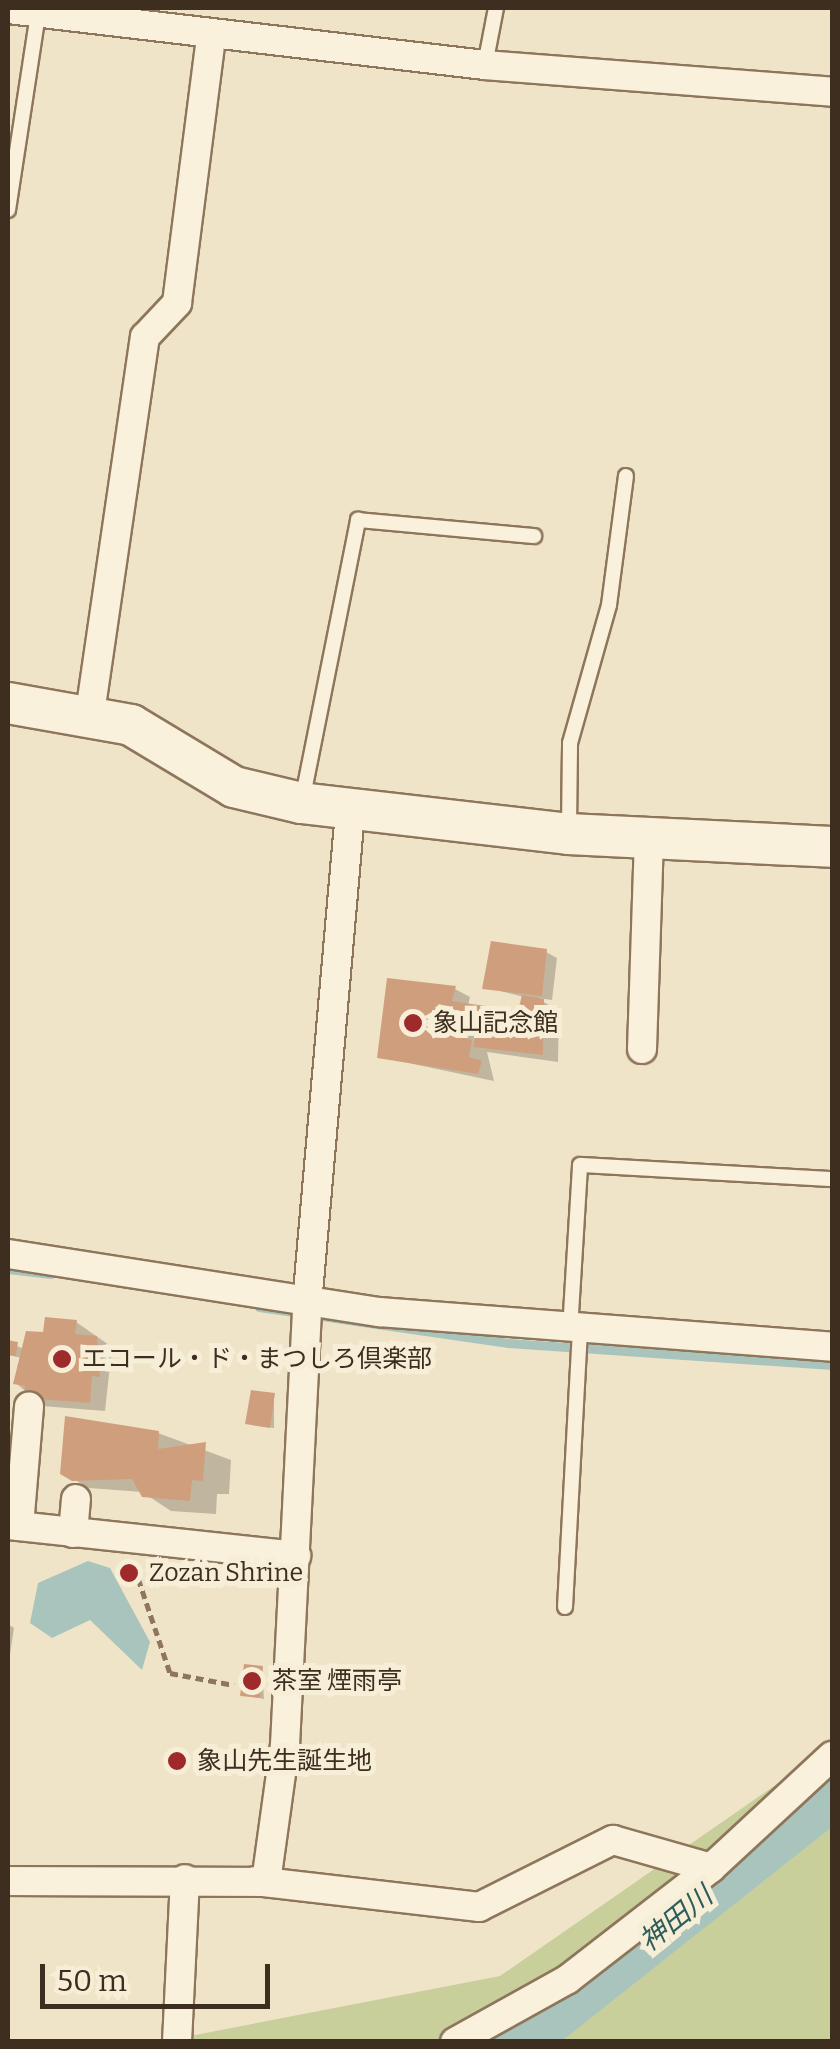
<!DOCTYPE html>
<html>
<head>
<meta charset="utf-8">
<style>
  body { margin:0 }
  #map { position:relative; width:840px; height:2049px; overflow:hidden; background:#f0e4c8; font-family:Bitter,"Noto Sans JP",serif }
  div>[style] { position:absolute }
  .green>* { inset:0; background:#c9cf9b }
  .water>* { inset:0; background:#a9c4bc }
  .shadow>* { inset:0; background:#0003 }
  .stream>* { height:9px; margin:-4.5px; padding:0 4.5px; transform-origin:4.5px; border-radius:4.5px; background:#a9c4bc }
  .river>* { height:55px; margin:-27.5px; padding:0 27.5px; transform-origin:27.5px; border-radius:27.5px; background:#a9c4bc }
  .building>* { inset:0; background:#cf9f7d }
  .path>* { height:5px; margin-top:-2.5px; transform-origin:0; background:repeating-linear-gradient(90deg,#8d765c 0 8px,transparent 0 13px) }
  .roads { filter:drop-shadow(2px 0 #8d765c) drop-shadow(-2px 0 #8d765c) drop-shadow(0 2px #8d765c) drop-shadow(0 -2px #8d765c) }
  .lane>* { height:14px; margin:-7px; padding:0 7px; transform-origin:7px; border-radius:7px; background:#faf1dc }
  .street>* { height:28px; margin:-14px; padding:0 14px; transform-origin:14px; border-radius:14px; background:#faf1dc }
  .secondary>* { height:40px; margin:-20px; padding:0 20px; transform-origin:20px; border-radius:20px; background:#faf1dc }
  .dots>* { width:28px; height:28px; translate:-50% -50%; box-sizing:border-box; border:5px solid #f7eed8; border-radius:50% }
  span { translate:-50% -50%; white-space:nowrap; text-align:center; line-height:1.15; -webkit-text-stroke:10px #f7eed8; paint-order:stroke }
  .poi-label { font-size:25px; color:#3d2e20 }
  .left { translate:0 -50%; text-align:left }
  .water-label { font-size:28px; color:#2f5d5a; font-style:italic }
  .frame { position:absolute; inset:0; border:10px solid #3d2e20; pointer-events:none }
  .scale { position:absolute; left:40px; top:1964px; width:230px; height:45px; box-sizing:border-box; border:5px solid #3d2e20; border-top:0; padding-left:12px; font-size:30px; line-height:35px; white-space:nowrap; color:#3d2e20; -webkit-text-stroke:8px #f7eed8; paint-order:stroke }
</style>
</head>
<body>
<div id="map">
  <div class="green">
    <i style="clip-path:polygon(832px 1746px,832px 2041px,159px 2042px,500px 1976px)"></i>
  </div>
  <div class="water">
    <i style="clip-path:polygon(88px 1561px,110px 1568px,150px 1642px,142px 1670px,90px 1620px,52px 1638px,30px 1623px,38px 1583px)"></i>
  </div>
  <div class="shadow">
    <i style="clip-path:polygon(546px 952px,557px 958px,552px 1000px,537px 998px,559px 1011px,558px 1062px,487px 1052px,494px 1081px,380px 1057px,455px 989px,470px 997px,468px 1006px,519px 1013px,524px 997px,485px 987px)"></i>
    <i style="clip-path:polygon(76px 1322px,112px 1347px,105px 1411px,42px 1406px,16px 1383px,22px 1358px,8px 1355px,8px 1342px,24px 1349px)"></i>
    <i style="clip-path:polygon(274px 1396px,274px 1428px,253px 1425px)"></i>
    <i style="clip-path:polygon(158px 1433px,231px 1460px,229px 1494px,217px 1494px,216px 1514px,171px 1511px,142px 1492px,89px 1488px,63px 1473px)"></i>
    <i style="clip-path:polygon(8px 1624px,14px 1628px,9px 1661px,8px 1661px)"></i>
    <i style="clip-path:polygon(262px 1668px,264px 1699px,243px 1695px)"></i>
  </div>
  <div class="stream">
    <i style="left:8px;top:1269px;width:43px;rotate:6.6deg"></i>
    <i style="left:259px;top:1307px;width:252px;rotate:8.2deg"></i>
    <i style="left:508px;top:1343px;width:325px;rotate:3.9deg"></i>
  </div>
  <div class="river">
    <i style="left:515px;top:2042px;width:404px;rotate:-38.4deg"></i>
  </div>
  <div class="building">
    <i style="clip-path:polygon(491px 941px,547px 949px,542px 996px,482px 989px)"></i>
    <i style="clip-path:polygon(387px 978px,456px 986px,452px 1001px,518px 1011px,522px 995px,544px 999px,543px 1055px,473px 1047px,479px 1019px,463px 1015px,456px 1036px,472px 1040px,469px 1057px,482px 1061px,478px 1074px,377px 1058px)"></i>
    <i style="clip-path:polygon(45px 1317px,77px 1320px,75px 1334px,97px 1336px,100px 1377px,92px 1376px,90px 1403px,24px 1398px,25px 1386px,13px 1384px,26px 1331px,43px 1332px)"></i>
    <i style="clip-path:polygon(8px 1340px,18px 1342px,16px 1356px,8px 1355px)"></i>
    <i style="clip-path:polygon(251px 1390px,275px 1393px,270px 1428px,245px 1424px)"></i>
    <i style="clip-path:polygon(65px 1416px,159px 1431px,158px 1449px,206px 1442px,203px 1481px,192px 1480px,190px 1501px,142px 1497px,132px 1479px,72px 1481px,60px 1474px)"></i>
    <i style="clip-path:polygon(244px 1664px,263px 1666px,260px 1698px,240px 1696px)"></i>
  </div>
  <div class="path">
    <i style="left:134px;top:1566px;width:113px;rotate:71.4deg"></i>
    <i style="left:170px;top:1673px;width:65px;rotate:10.6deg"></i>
  </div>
  <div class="roads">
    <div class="lane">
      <i style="left:485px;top:65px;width:58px;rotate:-79.1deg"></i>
      <i style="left:8px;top:210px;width:199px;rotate:-81.3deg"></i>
      <i style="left:302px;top:801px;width:287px;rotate:-78.7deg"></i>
      <i style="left:358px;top:520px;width:177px;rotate:5.2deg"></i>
      <i style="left:569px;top:828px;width:85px;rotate:-89.3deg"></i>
      <i style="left:570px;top:743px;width:143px;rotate:-74.2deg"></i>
      <i style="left:609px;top:605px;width:130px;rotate:-82.5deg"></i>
      <i style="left:570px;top:1330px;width:165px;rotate:-86.5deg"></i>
      <i style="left:580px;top:1165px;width:252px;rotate:3.2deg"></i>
      <i style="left:565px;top:1607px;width:277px;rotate:-86.9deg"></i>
    </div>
    <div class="street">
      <i style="left:8px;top:9px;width:480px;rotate:6.7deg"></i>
      <i style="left:485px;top:65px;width:348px;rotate:4.4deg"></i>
      <i style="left:89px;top:720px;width:387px;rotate:-81.7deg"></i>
      <i style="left:145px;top:337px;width:47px;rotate:-46.7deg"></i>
      <i style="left:177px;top:303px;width:267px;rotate:-82.7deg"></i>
      <i style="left:642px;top:1049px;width:211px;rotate:-88.1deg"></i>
      <i style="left:8px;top:1254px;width:376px;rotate:8.9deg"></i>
      <i style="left:380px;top:1312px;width:453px;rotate:4.4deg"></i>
      <i style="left:8px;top:1525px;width:290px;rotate:6.1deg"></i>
      <i style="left:19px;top:1526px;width:120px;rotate:-85.2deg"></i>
      <i style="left:73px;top:1533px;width:34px;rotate:-85deg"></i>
      <i style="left:8px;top:1881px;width:258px;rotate:0.2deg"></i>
      <i style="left:266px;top:1882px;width:138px;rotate:-82.1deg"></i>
      <i style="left:285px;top:1745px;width:442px;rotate:-87.1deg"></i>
      <i style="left:307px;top:1304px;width:496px;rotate:-85deg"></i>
      <i style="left:255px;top:1881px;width:226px;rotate:6.6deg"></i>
      <i style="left:479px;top:1907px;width:150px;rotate:-26.6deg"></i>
      <i style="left:613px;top:1840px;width:102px;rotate:15.9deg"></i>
      <i style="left:177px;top:2042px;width:163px;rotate:-87.2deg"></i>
      <i style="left:455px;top:2042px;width:129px;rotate:-29.1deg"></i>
      <i style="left:568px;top:1979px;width:181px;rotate:-37.8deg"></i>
      <i style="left:711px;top:1868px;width:165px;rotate:-42.8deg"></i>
    </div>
    <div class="secondary">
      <i style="left:8px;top:703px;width:125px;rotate:10.1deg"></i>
      <i style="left:131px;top:725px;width:120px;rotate:31deg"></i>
      <i style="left:234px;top:787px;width:69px;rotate:13.4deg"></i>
      <i style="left:301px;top:803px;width:269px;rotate:6.6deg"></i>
      <i style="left:568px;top:834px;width:264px;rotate:2.8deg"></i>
    </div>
  </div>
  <div class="dots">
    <i style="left:413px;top:1023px;background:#9e2a2b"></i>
    <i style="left:62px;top:1359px;background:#9e2a2b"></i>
    <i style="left:129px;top:1573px;background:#9e2a2b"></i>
    <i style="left:252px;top:1681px;background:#9e2a2b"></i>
    <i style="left:177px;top:1761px;background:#9e2a2b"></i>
  </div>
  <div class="poi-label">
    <span class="left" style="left:433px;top:1023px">象山記念館</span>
    <span class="left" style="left:82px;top:1359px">エコール・ド・まつしろ倶楽部</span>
    <span class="left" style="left:149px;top:1573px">Zozan Shrine</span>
    <span class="left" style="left:272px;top:1681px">茶室 煙雨亭</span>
    <span class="left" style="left:197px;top:1761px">象山先生誕生地</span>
  </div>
  <div class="water-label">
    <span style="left:676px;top:1919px;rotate:-39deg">神田川</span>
  </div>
  <div class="frame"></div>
  <div class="scale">50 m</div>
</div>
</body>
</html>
